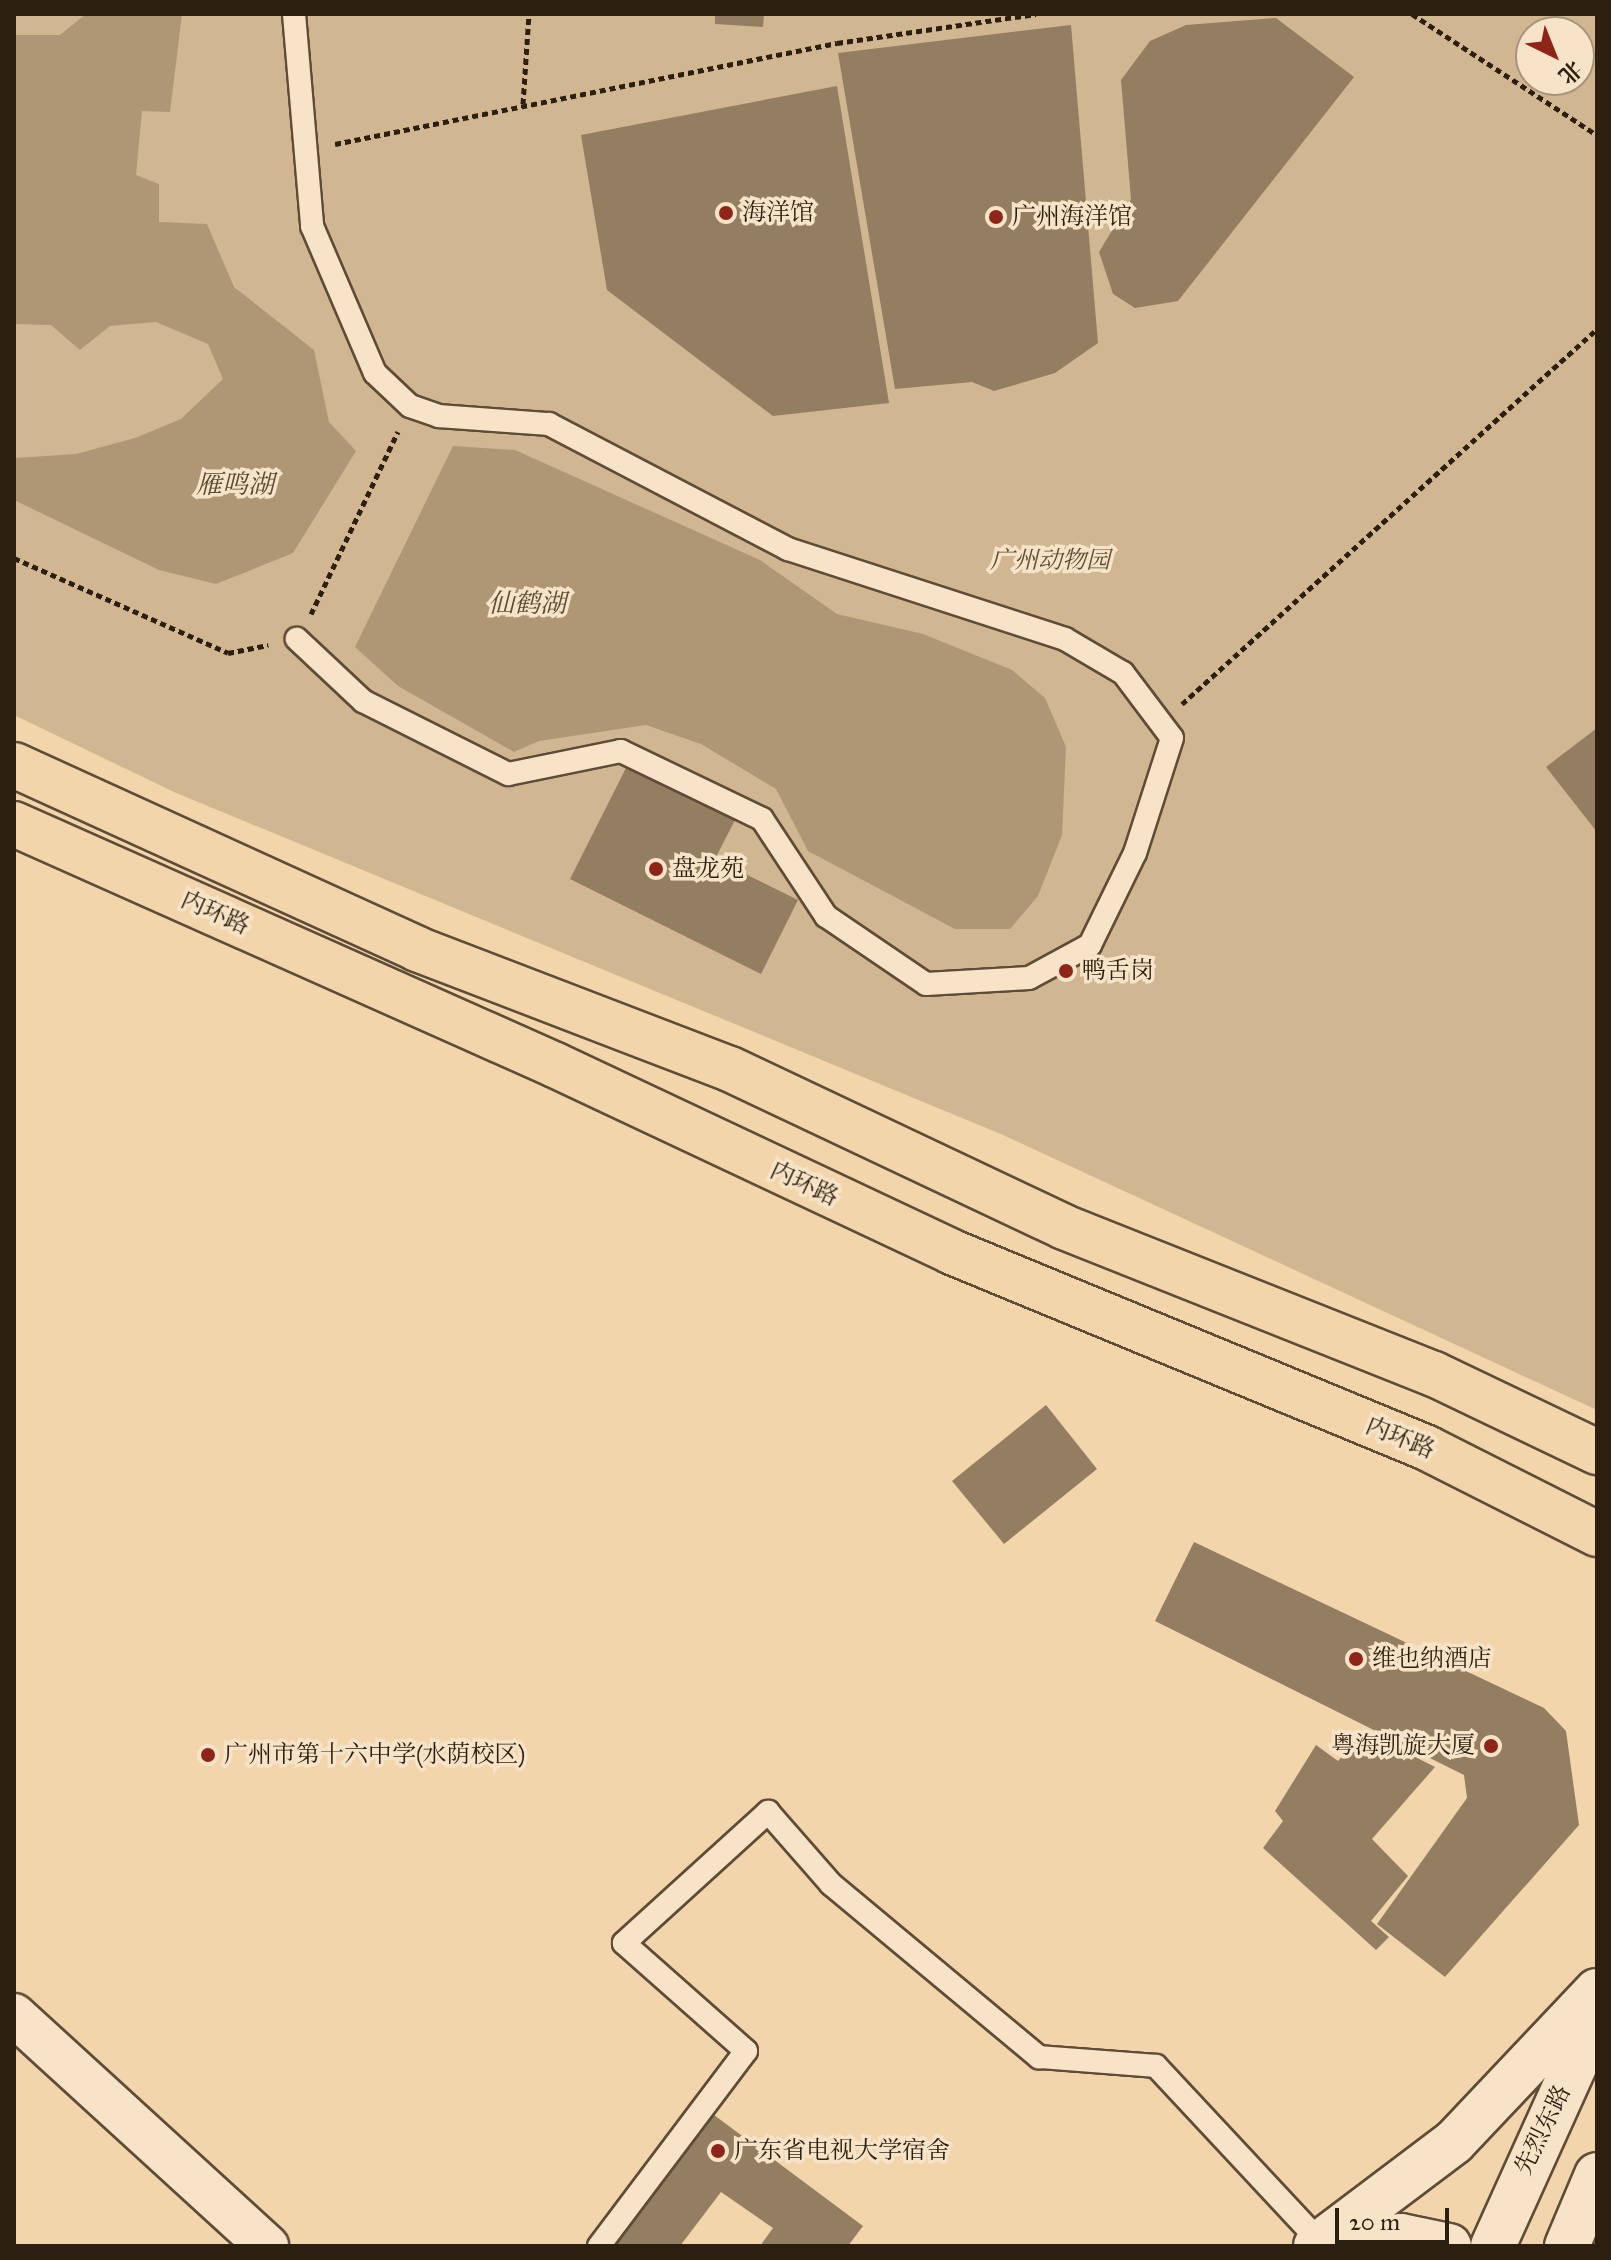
<!DOCTYPE html>
<html>
<head>
<meta charset="utf-8">
<style>
  body { margin:0 }
  #map { position:relative; width:1611px; height:2260px; overflow:hidden; background:#f2d5ab; font-family:"IM FELL Great Primer","Noto Serif SC",serif }
  div>[style] { position:absolute }
  .green>* { inset:0; background:#d0b691 }
  .water>* { inset:0; background:#af9776 }
  .building>* { inset:0; background:#937e61 }
  .path>* { height:5px; margin-top:-2.5px; transform-origin:0; background:repeating-linear-gradient(90deg,#2c1f10 0 6px,transparent 0 10px) }
  .roads { filter:drop-shadow(2px 0 #5e4c37) drop-shadow(-2px 0 #5e4c37) drop-shadow(0 2px #5e4c37) drop-shadow(0 -2px #5e4c37) }
  .service>* { height:22px; margin:-11px; padding:0 11px; transform-origin:11px; border-radius:11px; background:#f7e4c8 }
  .minor>* { height:42px; margin:-21px; padding:0 21px; transform-origin:21px; border-radius:21px; background:#f7e4c8 }
  .secondary>* { height:44px; margin:-22px; padding:0 22px; transform-origin:22px; border-radius:22px; background:#f7e4c8 }
  .trunk>* { height:44px; margin:-22px; padding:0 22px; transform-origin:22px; border-radius:22px; background:#f2d5ab }
  .dots>* { width:22px; height:22px; translate:-50% -50%; box-sizing:border-box; border:4px solid #f7e4c8; border-radius:50% }
  span { translate:-50% -50%; white-space:nowrap; text-align:center; line-height:1.15; -webkit-text-stroke:7px #f7e4c8; paint-order:stroke }
  .poi-label { font-size:24px; color:#2c1f10 }
  .left { translate:0 -50%; text-align:left }
  .right { translate:-100% -50%; text-align:right }
  .park-label { font-size:24px; color:#5d4c37; font-style:italic }
  .street-label { font-size:24px; color:#2c1f10 }
  .water-label { font-size:26px; color:#5a4934; font-style:italic }
  .frame { position:absolute; inset:0; border:16px solid #2c1f10; pointer-events:none }
  .north { position:absolute; left:1515px; top:16px; width:80px; height:80px; box-sizing:border-box; background:#f7e4c8; border:2px solid #a6957e; border-radius:50%; rotate:137deg; font-size:22px; font-weight:700; line-height:32px; text-align:center; color:#2c1f10 }
  .north::after { content:''; display:block; margin:auto; width:28px; height:36px; background:#8f2418; clip-path:polygon(50% 0,100% 100%,50% 72%,0 100%) }
  .scale { position:absolute; left:1335px; top:2208px; width:114px; height:36px; box-sizing:border-box; border:4px solid #2c1f10; border-top:0; padding-left:10px; font-size:24px; line-height:28px; white-space:nowrap; color:#2c1f10; -webkit-text-stroke:6px #f7e4c8; paint-order:stroke }
</style>
</head>
<body>
<div id="map">
  <div class="green">
    <i style="clip-path:polygon(evenodd,14px 14px,1597px 14px,1597px 1410px,1003px 1135px,174px 792px,14px 715px,14px 14px,1531px 32px,1579px 32px,1579px 80px,1531px 80px,1531px 32px)"></i>
  </div>
  <div class="water">
    <i style="clip-path:polygon(86px 14px,182px 14px,170px 112px,142px 111px,136px 175px,159px 184px,159px 222px,207px 224px,234px 287px,314px 350px,329px 422px,356px 451px,293px 553px,216px 584px,159px 570px,14px 500px,14px 458px,76px 454px,135px 438px,181px 419px,223px 379px,208px 344px,156px 322px,110px 326px,80px 350px,51px 325px,14px 324px,14px 35px,60px 35px)"></i>
    <i style="clip-path:polygon(453px 446px,515px 450px,760px 560px,837px 614px,923px 634px,1012px 670px,1045px 698px,1066px 747px,1062px 835px,1038px 896px,1010px 929px,955px 929px,808px 851px,776px 789px,701px 744px,646px 725px,539px 741px,514px 752px,398px 686px,355px 647px)"></i>
  </div>
  <div class="building">
    <i style="clip-path:polygon(715px 14px,764px 14px,763px 27px,715px 24px)"></i>
    <i style="clip-path:polygon(1276px 18px,1354px 77px,1178px 301px,1135px 308px,1113px 294px,1099px 252px,1131px 199px,1121px 80px,1150px 41px,1186px 25px)"></i>
    <i style="clip-path:polygon(1071px 25px,1098px 343px,1055px 373px,994px 391px,972px 382px,895px 389px,838px 53px)"></i>
    <i style="clip-path:polygon(837px 86px,889px 403px,773px 416px,607px 290px,581px 135px)"></i>
    <i style="clip-path:polygon(1597px 728px,1597px 832px,1546px 767px)"></i>
    <i style="clip-path:polygon(628px 764px,736px 818px,715px 859px,798px 900px,761px 974px,570px 879px)"></i>
    <i style="clip-path:polygon(1046px 1405px,1097px 1469px,1004px 1544px,952px 1481px)"></i>
    <i style="clip-path:polygon(1194px 1542px,1544px 1708px,1566px 1731px,1579px 1825px,1445px 1977px,1377px 1924px,1467px 1798px,1464px 1775px,1155px 1621px)"></i>
    <i style="clip-path:polygon(1364px 1731px,1435px 1767px,1372px 1839px,1408px 1876px,1371px 1921px,1389px 1937px,1376px 1950px,1263px 1848px,1283px 1821px,1275px 1811px,1316px 1745px,1338px 1761px)"></i>
    <i style="clip-path:polygon(706px 2109px,863px 2226px,848px 2246px,760px 2246px,773px 2228px,721px 2192px,680px 2246px,602px 2246px)"></i>
  </div>
  <div class="path">
    <i style="left:1412px;top:14px;width:221px;rotate:33.2deg"></i>
    <i style="left:523px;top:104px;width:90px;rotate:-86.2deg"></i>
    <i style="left:335px;top:144px;width:512px;rotate:-11.38deg"></i>
    <i style="left:837px;top:43px;width:201px;rotate:-8.3deg"></i>
    <i style="left:14px;top:558px;width:234px;rotate:23.9deg"></i>
    <i style="left:228px;top:653px;width:41px;rotate:-11.3deg"></i>
    <i style="left:311px;top:614px;width:202px;rotate:-64.5deg"></i>
    <i style="left:1182px;top:704px;width:559px;rotate:-42.1deg"></i>
  </div>
  <div class="roads">
    <div class="service">
      <i style="left:294px;top:14px;width:213px;rotate:85.1deg"></i>
      <i style="left:312px;top:226px;width:160px;rotate:66.8deg"></i>
      <i style="left:375px;top:373px;width:48px;rotate:43.3deg"></i>
      <i style="left:410px;top:406px;width:31px;rotate:19deg"></i>
      <i style="left:439px;top:416px;width:110px;rotate:4.2deg"></i>
      <i style="left:549px;top:424px;width:270px;rotate:27.6deg"></i>
      <i style="left:788px;top:549px;width:291px;rotate:18deg"></i>
      <i style="left:1065px;top:639px;width:67px;rotate:30.4deg"></i>
      <i style="left:1123px;top:673px;width:81px;rotate:53deg"></i>
      <i style="left:1172px;top:738px;width:121px;rotate:107.8deg"></i>
      <i style="left:1135px;top:853px;width:102px;rotate:116.1deg"></i>
      <i style="left:1090px;top:945px;width:69px;rotate:151.6deg"></i>
      <i style="left:1029px;top:978px;width:103px;rotate:176.7deg"></i>
      <i style="left:926px;top:984px;width:121px;rotate:-145.8deg"></i>
      <i style="left:826px;top:916px;width:116px;rotate:-123.4deg"></i>
      <i style="left:762px;top:819px;width:157px;rotate:-154.3deg"></i>
      <i style="left:621px;top:751px;width:115px;rotate:168.5deg"></i>
      <i style="left:508px;top:774px;width:162px;rotate:-153.3deg"></i>
      <i style="left:363px;top:701px;width:91px;rotate:-136.8deg"></i>
      <i style="left:599px;top:2246px;width:244px;rotate:-53deg"></i>
      <i style="left:746px;top:2051px;width:163px;rotate:-138.5deg"></i>
      <i style="left:624px;top:1943px;width:195px;rotate:-42.3deg"></i>
      <i style="left:768px;top:1812px;width:96px;rotate:48.8deg"></i>
      <i style="left:831px;top:1884px;width:271px;rotate:39.8deg"></i>
      <i style="left:1039px;top:2057px;width:117px;rotate:4.4deg"></i>
      <i style="left:1156px;top:2066px;width:242px;rotate:47deg"></i>
    </div>
    <div class="minor">
      <i style="left:14px;top:2015px;width:343px;rotate:42.4deg"></i>
    </div>
    <div class="secondary">
      <i style="left:1323px;top:2243px;width:78px;rotate:-5.1deg"></i>
      <i style="left:1401px;top:2236px;width:49px;rotate:11.8deg"></i>
      <i style="left:1316px;top:2246px;width:173px;rotate:-37deg"></i>
      <i style="left:1454px;top:2142px;width:208px;rotate:-46.6deg"></i>
      <i style="left:1493px;top:2246px;width:252px;rotate:-65.7deg"></i>
      <i style="left:1567px;top:2246px;width:77px;rotate:-67.1deg"></i>
    </div>
    <div class="trunk">
      <i style="left:14px;top:765px;width:443px;rotate:24.5deg"></i>
      <i style="left:417px;top:949px;width:335px;rotate:21deg"></i>
      <i style="left:730px;top:1069px;width:369px;rotate:25.3deg"></i>
      <i style="left:1064px;top:1227px;width:398px;rotate:21.7deg"></i>
      <i style="left:1434px;top:1374px;width:181px;rotate:25.6deg"></i>
      <i style="left:14px;top:824px;width:592px;rotate:24.01deg"></i>
      <i style="left:555px;top:1065px;width:439px;rotate:25.2deg"></i>
      <i style="left:952px;top:1252px;width:514px;rotate:22.42deg"></i>
      <i style="left:1427px;top:1448px;width:191px;rotate:26.8deg"></i>
    </div>
  </div>
  <div class="dots">
    <i style="left:726px;top:213px;background:#8f2418"></i>
    <i style="left:996px;top:217px;background:#8f2418"></i>
    <i style="left:656px;top:869px;background:#8f2418"></i>
    <i style="left:1066px;top:971px;background:#8f2418"></i>
    <i style="left:1356px;top:1659px;background:#8f2418"></i>
    <i style="left:1491px;top:1746px;background:#8f2418"></i>
    <i style="left:208px;top:1755px;background:#8f2418"></i>
    <i style="left:718px;top:2151px;background:#8f2418"></i>
  </div>
  <div class="poi-label">
    <span class="left" style="left:742px;top:213px">海洋馆</span>
    <span class="left" style="left:1012px;top:217px">广州海洋馆</span>
    <span class="left" style="left:672px;top:869px">盘龙苑</span>
    <span class="left" style="left:1082px;top:971px">鸭舌岗</span>
    <span class="left" style="left:1372px;top:1659px">维也纳酒店</span>
    <span class="right" style="left:1475px;top:1746px">粤海凯旋大厦</span>
    <span class="left" style="left:224px;top:1755px">广州市第十六中学(水荫校区)</span>
    <span class="left" style="left:734px;top:2151px">广东省电视大学宿舍</span>
  </div>
  <div class="park-label">
    <span style="left:1050px;top:561px">广州动物园</span>
  </div>
  <div class="street-label">
    <span style="left:215px;top:913px;rotate:24deg">内环路</span>
    <span style="left:804px;top:1184px;rotate:25deg">内环路</span>
    <span style="left:1400px;top:1438px;rotate:22deg">内环路</span>
    <span style="left:1543px;top:2130px;rotate:-64deg">先烈东路</span>
  </div>
  <div class="water-label">
    <span style="left:235px;top:485px">雁鸣湖</span>
    <span style="left:527px;top:604px">仙鹤湖</span>
  </div>
  <div class="frame"></div>
  <div class="north">北</div>
  <div class="scale">20 m</div>
</div>
</body>
</html>
